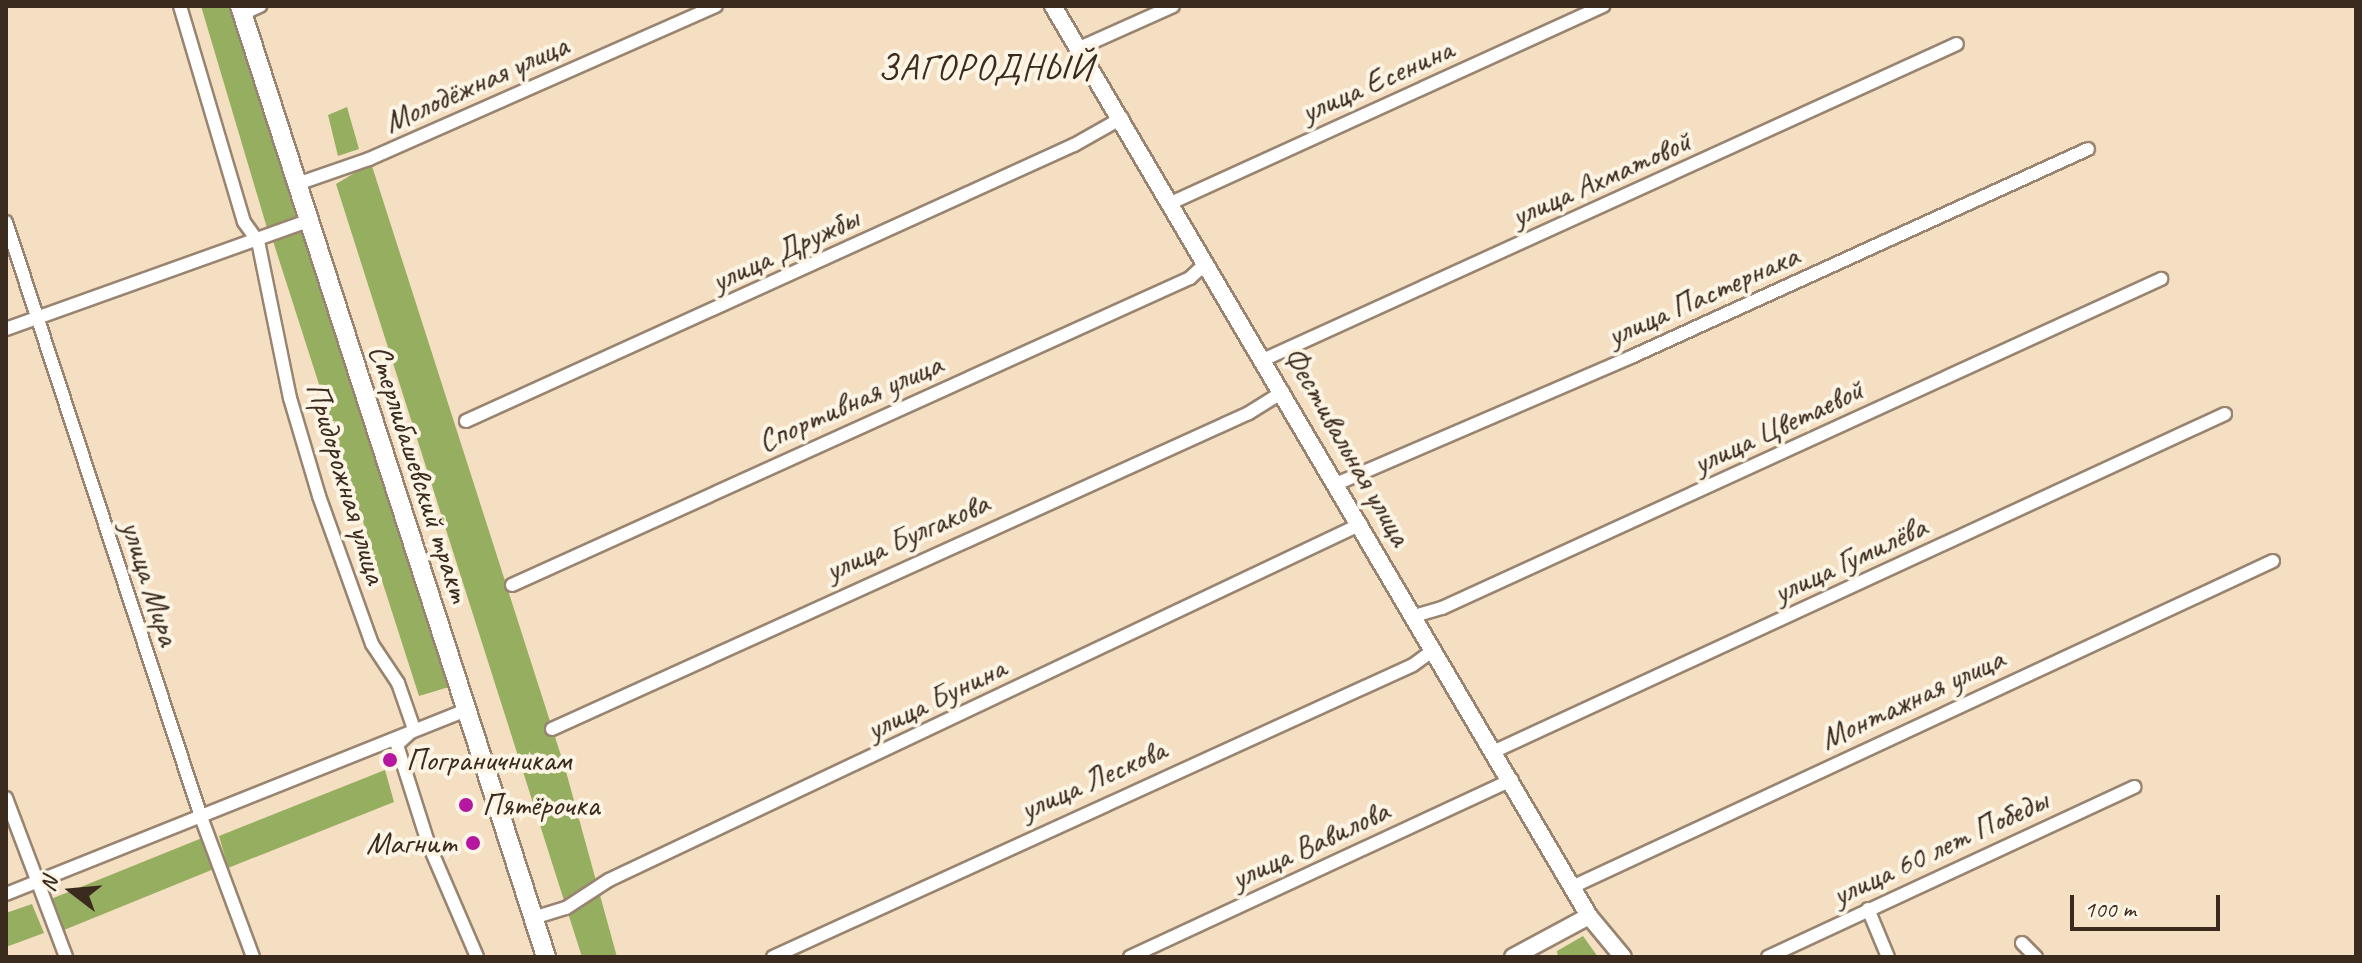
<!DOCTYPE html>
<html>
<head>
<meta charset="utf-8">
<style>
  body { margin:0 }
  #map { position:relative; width:2362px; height:963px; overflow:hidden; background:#f5dfc2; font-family:Caveat,sans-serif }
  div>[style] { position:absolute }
  .forest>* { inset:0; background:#96ae5f }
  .roads { filter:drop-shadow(2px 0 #988470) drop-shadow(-2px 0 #988470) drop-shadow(0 2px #988470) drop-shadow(0 -2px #988470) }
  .street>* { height:12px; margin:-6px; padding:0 6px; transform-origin:6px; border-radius:6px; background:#fff }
  .secondary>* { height:16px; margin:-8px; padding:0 8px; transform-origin:8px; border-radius:8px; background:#fff }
  .primary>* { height:18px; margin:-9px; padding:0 9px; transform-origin:9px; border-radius:9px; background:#fff }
  .dots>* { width:22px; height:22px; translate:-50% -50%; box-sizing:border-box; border:4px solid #fcf5e5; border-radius:50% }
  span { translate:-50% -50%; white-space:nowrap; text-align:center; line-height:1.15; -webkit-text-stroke:8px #fcf5e5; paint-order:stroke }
  .street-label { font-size:32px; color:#3b2a1e }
  .poi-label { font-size:32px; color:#3b2a1e }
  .left { translate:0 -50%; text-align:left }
  .right { translate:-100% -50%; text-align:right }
  .quarter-label { font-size:36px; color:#3b2a1e; letter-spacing:2px }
  .frame { position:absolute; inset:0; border:8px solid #3b2a1e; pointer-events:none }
  .north { position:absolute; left:32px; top:851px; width:80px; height:80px; -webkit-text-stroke:6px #fcf5e5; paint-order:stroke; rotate:286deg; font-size:22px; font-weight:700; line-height:32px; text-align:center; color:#3b2a1e }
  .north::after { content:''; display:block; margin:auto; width:28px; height:36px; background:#3b2a1e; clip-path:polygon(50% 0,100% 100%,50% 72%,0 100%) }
  .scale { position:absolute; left:2070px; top:895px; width:150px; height:36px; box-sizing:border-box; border:4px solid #3b2a1e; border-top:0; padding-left:10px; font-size:24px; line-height:28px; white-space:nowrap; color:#3b2a1e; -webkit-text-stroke:6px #fcf5e5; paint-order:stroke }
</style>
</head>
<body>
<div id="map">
  <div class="forest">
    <i style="clip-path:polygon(201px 6px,232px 6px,296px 218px,267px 228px)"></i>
    <i style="clip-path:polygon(347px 107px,359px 149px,338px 156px,328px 115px)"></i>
    <i style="clip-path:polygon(371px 163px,565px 768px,617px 957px,582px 957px,336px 184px)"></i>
    <i style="clip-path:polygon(302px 231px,449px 687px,419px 696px,273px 241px)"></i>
    <i style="clip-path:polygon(385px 770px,394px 802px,228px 868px,219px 836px)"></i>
    <i style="clip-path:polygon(202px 838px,214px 869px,64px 930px,51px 899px)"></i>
    <i style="clip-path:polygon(32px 904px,44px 933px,6px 947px,6px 913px)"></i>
    <i style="clip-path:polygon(1583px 936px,1598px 957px,1558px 957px,1557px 951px)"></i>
  </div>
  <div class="roads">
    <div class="street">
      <i style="left:180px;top:6px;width:225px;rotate:73.5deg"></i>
      <i style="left:244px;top:222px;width:24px;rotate:54deg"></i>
      <i style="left:258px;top:241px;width:160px;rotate:78.5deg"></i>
      <i style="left:290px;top:398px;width:102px;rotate:73.5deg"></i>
      <i style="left:319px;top:496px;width:157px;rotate:70.3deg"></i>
      <i style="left:372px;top:644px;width:47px;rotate:56.3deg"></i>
      <i style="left:398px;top:683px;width:49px;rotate:70.8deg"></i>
      <i style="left:414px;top:729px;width:23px;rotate:137deg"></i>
      <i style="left:397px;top:745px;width:103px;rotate:72.4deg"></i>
      <i style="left:428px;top:843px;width:124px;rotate:66.7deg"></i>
      <i style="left:242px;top:14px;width:20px;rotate:-24deg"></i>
      <i style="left:1077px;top:49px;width:105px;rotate:-24.1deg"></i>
      <i style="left:297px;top:184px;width:76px;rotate:-19.1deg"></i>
      <i style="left:369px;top:159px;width:379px;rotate:-23.8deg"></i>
      <i style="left:1173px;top:202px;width:473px;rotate:-24.5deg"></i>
      <i style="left:6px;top:222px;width:626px;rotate:71.85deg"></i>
      <i style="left:201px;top:817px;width:149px;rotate:69.6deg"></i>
      <i style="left:6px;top:329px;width:321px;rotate:-19.7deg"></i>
      <i style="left:1265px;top:359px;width:760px;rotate:-24.48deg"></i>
      <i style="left:466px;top:421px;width:668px;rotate:-24.42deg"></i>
      <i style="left:1074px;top:145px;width:55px;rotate:-29.4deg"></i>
      <i style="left:1336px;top:484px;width:321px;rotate:-23.3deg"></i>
      <i style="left:1631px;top:357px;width:502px;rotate:-24.47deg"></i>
      <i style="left:512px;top:585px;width:744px;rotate:-24.36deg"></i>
      <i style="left:1190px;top:278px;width:21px;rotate:-43deg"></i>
      <i style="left:1414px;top:616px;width:29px;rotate:-16deg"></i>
      <i style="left:1442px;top:608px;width:791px;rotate:-24.59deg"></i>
      <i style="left:552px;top:729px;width:765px;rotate:-24.39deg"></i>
      <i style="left:1249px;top:413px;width:40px;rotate:-32deg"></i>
      <i style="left:1495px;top:751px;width:804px;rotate:-24.78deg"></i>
      <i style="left:6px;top:798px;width:170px;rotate:69.3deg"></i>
      <i style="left:1572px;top:887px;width:773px;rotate:-24.94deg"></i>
      <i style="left:6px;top:894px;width:492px;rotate:-21.8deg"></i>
      <i style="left:1868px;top:909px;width:52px;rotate:67.4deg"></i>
      <i style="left:533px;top:918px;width:34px;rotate:-17deg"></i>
      <i style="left:566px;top:908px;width:51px;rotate:-33.1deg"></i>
      <i style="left:609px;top:880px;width:832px;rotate:-25.33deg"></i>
      <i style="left:2022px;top:943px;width:20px;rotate:45deg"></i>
      <i style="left:773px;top:957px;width:703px;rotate:-24.52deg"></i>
      <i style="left:1413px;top:665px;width:26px;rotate:-36deg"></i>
      <i style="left:1130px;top:957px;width:421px;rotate:-24.9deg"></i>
      <i style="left:1768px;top:957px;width:404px;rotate:-24.9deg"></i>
    </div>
    <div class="secondary">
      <i style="left:1053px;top:6px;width:1056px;rotate:59.5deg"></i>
      <i style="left:1589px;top:916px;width:53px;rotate:50.3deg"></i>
      <i style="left:1513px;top:957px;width:86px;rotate:-28.3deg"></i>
    </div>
    <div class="primary">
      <i style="left:240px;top:6px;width:999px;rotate:72.16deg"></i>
    </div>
  </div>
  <div class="dots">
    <i style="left:390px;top:760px;background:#b5179e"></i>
    <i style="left:466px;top:805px;background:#b5179e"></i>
    <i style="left:473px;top:843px;background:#b5179e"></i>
  </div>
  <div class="street-label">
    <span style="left:1377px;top:81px;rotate:-24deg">улица Есенина</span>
    <span style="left:476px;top:84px;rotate:-24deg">Молодёжная улица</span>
    <span style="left:1601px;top:179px;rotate:-24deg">улица Ахматовой</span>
    <span style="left:785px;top:250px;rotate:-25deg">улица Дружбы</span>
    <span style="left:1703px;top:296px;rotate:-24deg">улица Пастернака</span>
    <span style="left:850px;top:403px;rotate:-24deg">Спортивная улица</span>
    <span style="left:1778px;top:427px;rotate:-25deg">улица Цветаевой</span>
    <span style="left:1347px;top:446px;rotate:60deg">Фестивальная улица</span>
    <span style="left:419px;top:473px;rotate:72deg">Стерлибашевский тракт</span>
    <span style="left:346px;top:483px;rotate:73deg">Придорожная улица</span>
    <span style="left:907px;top:537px;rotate:-24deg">улица Булгакова</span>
    <span style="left:1850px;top:560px;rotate:-25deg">улица Гумилёва</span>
    <span style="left:150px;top:583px;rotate:72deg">улица Мира</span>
    <span style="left:936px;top:699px;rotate:-26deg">улица Бунина</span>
    <span style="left:1912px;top:699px;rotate:-25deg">Монтажная улица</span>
    <span style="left:1093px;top:780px;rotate:-24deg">улица Лескова</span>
    <span style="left:1310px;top:845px;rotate:-25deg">улица Вавилова</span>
    <span style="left:1940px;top:848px;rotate:-25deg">улица 60 лет Победы</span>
  </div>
  <div class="poi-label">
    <span class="left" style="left:406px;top:760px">Пограничникам</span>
    <span class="left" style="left:482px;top:805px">Пятёрочка</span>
    <span class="right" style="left:457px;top:843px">Магнит</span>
  </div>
  <div class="quarter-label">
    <span style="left:986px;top:68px">ЗАГОРОДНЫЙ</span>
  </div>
  <div class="frame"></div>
  <div class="north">N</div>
  <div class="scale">100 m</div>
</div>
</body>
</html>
